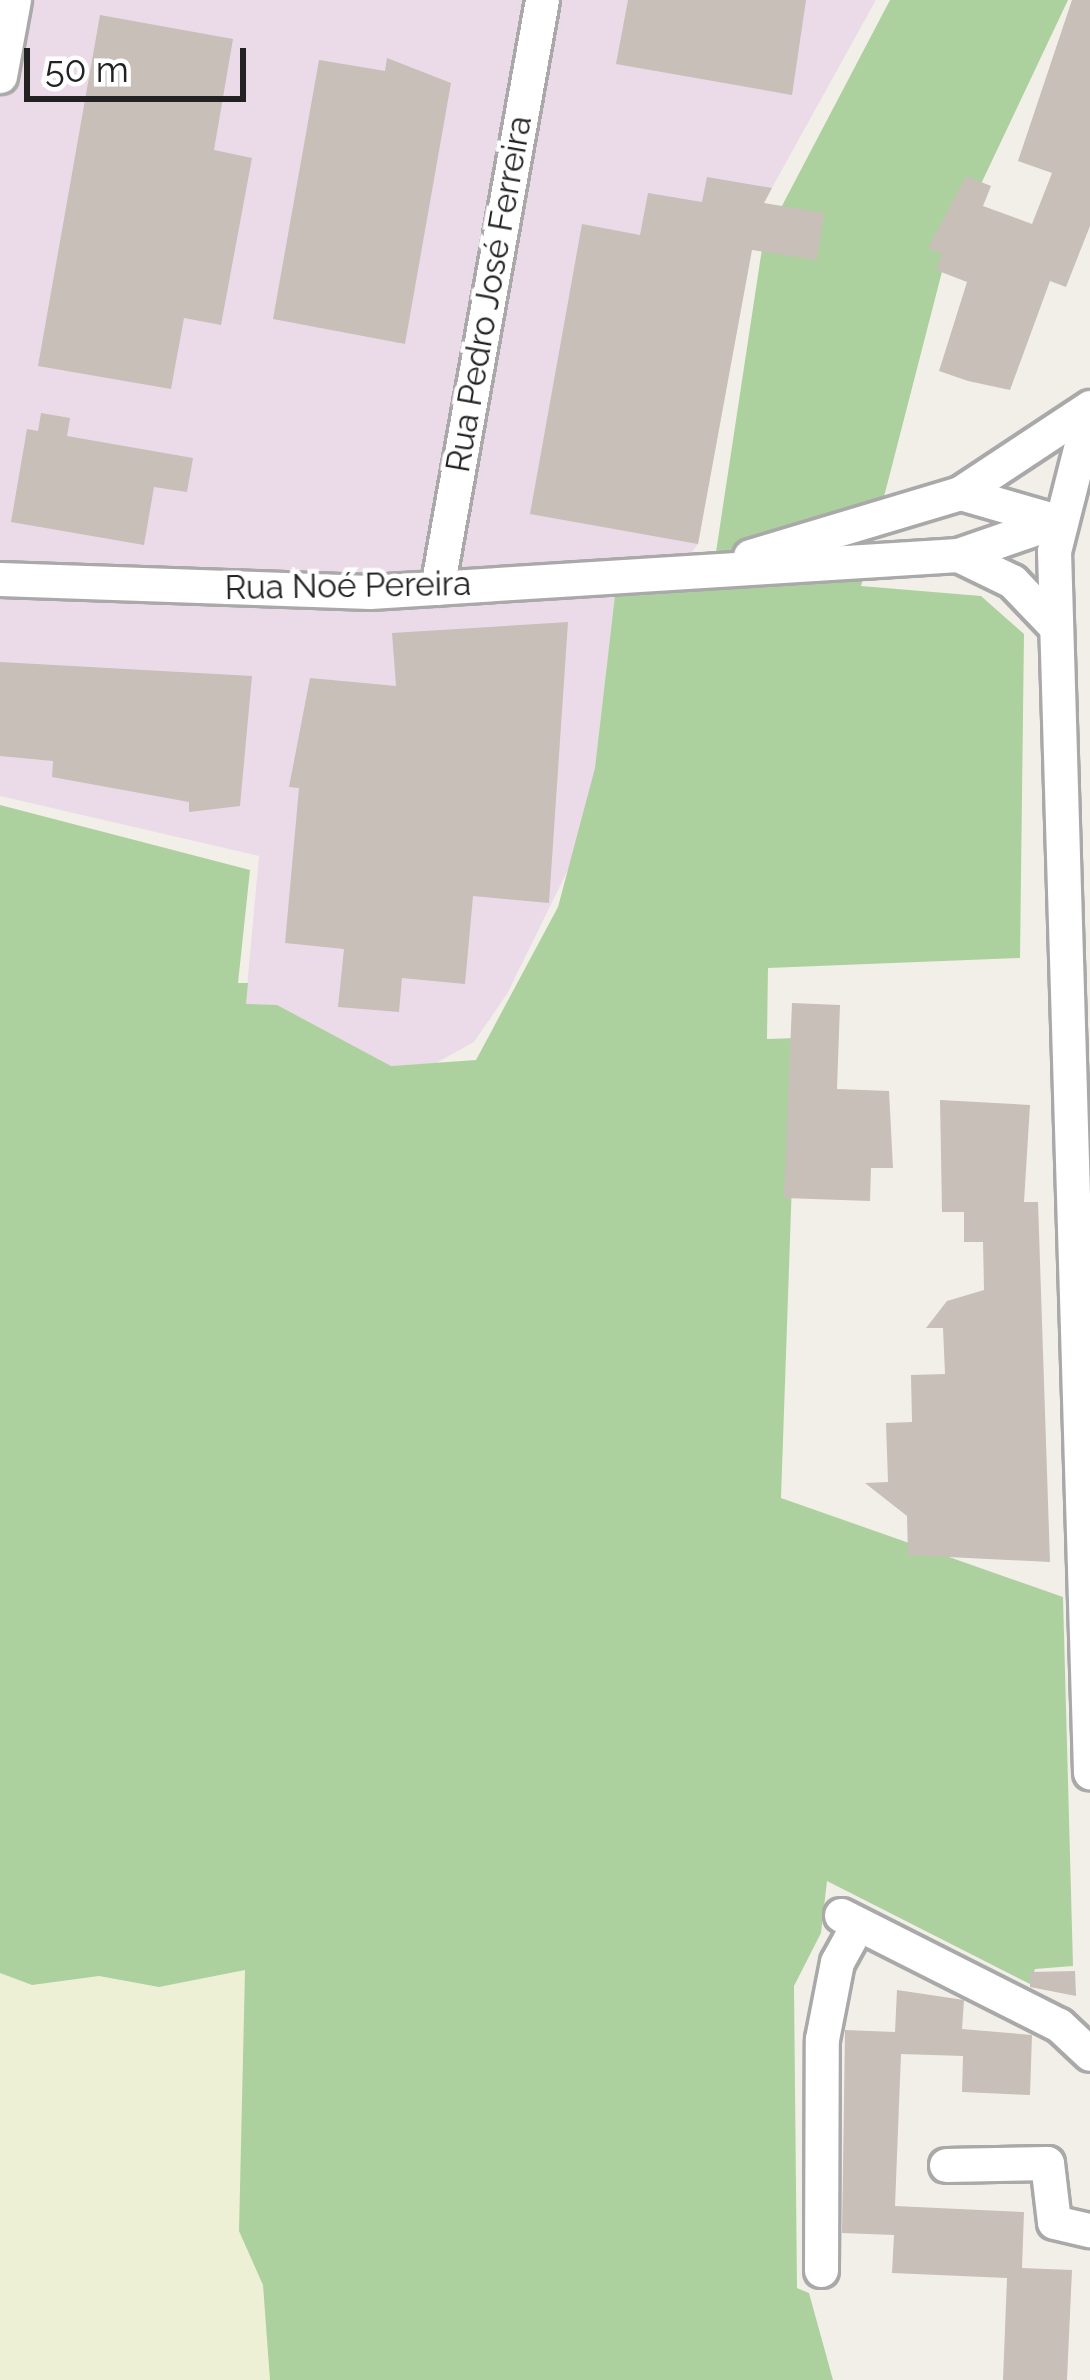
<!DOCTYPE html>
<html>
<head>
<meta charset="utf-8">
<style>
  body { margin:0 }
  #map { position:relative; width:1090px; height:2380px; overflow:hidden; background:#f2efe9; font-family:Raleway,sans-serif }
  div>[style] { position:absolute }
  .industrial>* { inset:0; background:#ebdbe8 }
  .farmland>* { inset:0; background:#eef0d5 }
  .forest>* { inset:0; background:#add19e }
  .building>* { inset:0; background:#c7bfb8 }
  .roads { filter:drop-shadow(3px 0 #a9a9a9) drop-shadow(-3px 0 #a9a9a9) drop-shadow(0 3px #a9a9a9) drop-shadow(0 -3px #a9a9a9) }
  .minor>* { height:33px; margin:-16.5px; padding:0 16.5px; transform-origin:16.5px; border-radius:16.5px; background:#fff }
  span { translate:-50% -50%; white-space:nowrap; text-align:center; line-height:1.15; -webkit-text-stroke:9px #fff; paint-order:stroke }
  .street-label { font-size:33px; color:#222 }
  .scale { position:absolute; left:24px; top:48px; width:222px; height:54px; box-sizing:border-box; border:6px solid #222; border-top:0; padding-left:15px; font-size:36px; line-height:42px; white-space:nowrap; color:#222; -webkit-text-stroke:9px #fff; paint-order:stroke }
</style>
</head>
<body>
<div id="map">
  <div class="industrial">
    <i style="clip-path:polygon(0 0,876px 0,758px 213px,698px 544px,647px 611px,584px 837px,507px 994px,474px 1042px,436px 1063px,391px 1066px,244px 1020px,259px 856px,0 796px)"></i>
  </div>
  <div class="farmland">
    <i style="clip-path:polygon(246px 1955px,284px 2380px,0 2380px,0 1957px)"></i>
  </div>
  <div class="forest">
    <i style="clip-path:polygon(890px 0,1068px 0,945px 260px,861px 586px,981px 596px,1024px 634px,1020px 958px,768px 968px,767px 1039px,797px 1038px,781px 1498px,1063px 1597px,1073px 1966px,1035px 1969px,1030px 1984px,827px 1881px,821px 1933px,794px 1986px,797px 2288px,809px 2293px,833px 2380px,270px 2380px,263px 2285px,239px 2231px,245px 1970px,159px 1987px,99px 1976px,32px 1985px,0 1973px,0 805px,250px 870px,238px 983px,248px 983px,246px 1004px,277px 1005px,391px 1066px,476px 1060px,558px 907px,595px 768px,616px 587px,711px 585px,763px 242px)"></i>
  </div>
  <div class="building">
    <i style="clip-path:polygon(628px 0,806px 0,792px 95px,616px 64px)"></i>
    <i style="clip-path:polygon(1072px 0,1090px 0,1090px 226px,1066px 287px,1050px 281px,1010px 390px,968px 381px,939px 371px,967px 282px,936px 270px,942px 254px,928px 248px,966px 176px,991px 186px,983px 206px,1032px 224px,1052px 173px,1018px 161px)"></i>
    <i style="clip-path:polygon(100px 15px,233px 39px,214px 150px,252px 158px,221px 325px,184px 318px,171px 389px,38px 366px)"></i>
    <i style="clip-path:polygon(387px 58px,451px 83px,405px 344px,273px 319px,319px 60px,385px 71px)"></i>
    <i style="clip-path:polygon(707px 177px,772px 188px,764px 203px,824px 213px,817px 260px,752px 250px,698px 544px,530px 514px,582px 224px,640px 235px,648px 193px,702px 202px)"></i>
    <i style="clip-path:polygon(41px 413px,70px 418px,67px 436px,193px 458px,187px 492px,154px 487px,144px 545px,11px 522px,27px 429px,38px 431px)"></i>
    <i style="clip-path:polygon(568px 622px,549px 903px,473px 896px,465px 984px,402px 978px,399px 1012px,338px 1007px,344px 949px,285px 943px,299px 788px,289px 787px,310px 678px,396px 686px,392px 633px)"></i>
    <i style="clip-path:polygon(0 662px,252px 676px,240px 806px,189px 812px,189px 802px,52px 777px,53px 761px,0 756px)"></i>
    <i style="clip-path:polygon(792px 1003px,840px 1005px,837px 1089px,889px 1091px,893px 1168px,871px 1168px,870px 1201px,784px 1198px)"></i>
    <i style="clip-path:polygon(940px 1100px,1030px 1105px,1024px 1202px,1038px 1202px,1050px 1562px,908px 1555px,907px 1516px,865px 1483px,888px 1482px,886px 1423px,912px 1422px,911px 1375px,945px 1374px,943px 1328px,926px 1328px,947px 1301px,984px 1290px,983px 1242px,964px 1242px,964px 1212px,942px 1212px)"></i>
    <i style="clip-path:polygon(1075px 1971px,1076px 1996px,1030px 1987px,1030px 1972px)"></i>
    <i style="clip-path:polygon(897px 1990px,964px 2000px,962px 2029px,1032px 2035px,1030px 2095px,962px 2092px,963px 2056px,901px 2054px,895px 2206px,1024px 2212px,1022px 2268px,1072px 2270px,1067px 2380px,1003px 2380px,1007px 2278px,892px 2273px,894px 2235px,842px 2233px,845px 2030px,895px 2032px)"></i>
  </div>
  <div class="roads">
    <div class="minor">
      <i style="left:0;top:76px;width:77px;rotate:-79.6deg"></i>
      <i style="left:1090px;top:409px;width:146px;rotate:104.2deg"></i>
      <i style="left:1054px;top:551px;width:1222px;rotate:88.31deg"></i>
      <i style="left:960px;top:493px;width:101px;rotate:16.1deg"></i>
      <i style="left:958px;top:555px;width:60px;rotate:25.7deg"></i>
      <i style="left:1012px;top:581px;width:61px;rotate:46.3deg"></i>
      <i style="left:750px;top:556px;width:219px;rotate:-16.7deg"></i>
      <i style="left:960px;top:493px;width:156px;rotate:-33.5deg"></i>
      <i style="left:0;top:579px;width:370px;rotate:2deg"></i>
      <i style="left:370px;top:592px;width:589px;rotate:-3.6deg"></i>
      <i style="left:958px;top:555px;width:105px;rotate:-19deg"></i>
      <i style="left:437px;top:588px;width:597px;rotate:-79.88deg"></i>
      <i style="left:841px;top:1915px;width:244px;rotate:26.8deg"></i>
      <i style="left:1059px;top:2025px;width:42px;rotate:43.1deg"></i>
      <i style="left:946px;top:2165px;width:101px;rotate:-1.1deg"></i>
      <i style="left:1047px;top:2163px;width:59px;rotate:83.2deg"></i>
      <i style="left:1054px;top:2222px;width:37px;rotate:13deg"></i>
      <i style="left:821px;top:2270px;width:231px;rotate:-89.8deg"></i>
      <i style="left:822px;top:2039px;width:78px;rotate:-79deg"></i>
      <i style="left:837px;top:1962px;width:43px;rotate:-61.1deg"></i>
    </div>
  </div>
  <div class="street-label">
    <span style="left:489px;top:294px;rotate:-80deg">Rua Pedro José Ferreira</span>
    <span style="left:348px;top:586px;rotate:-1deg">Rua Noé Pereira</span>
  </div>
  <div class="scale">50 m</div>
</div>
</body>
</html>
